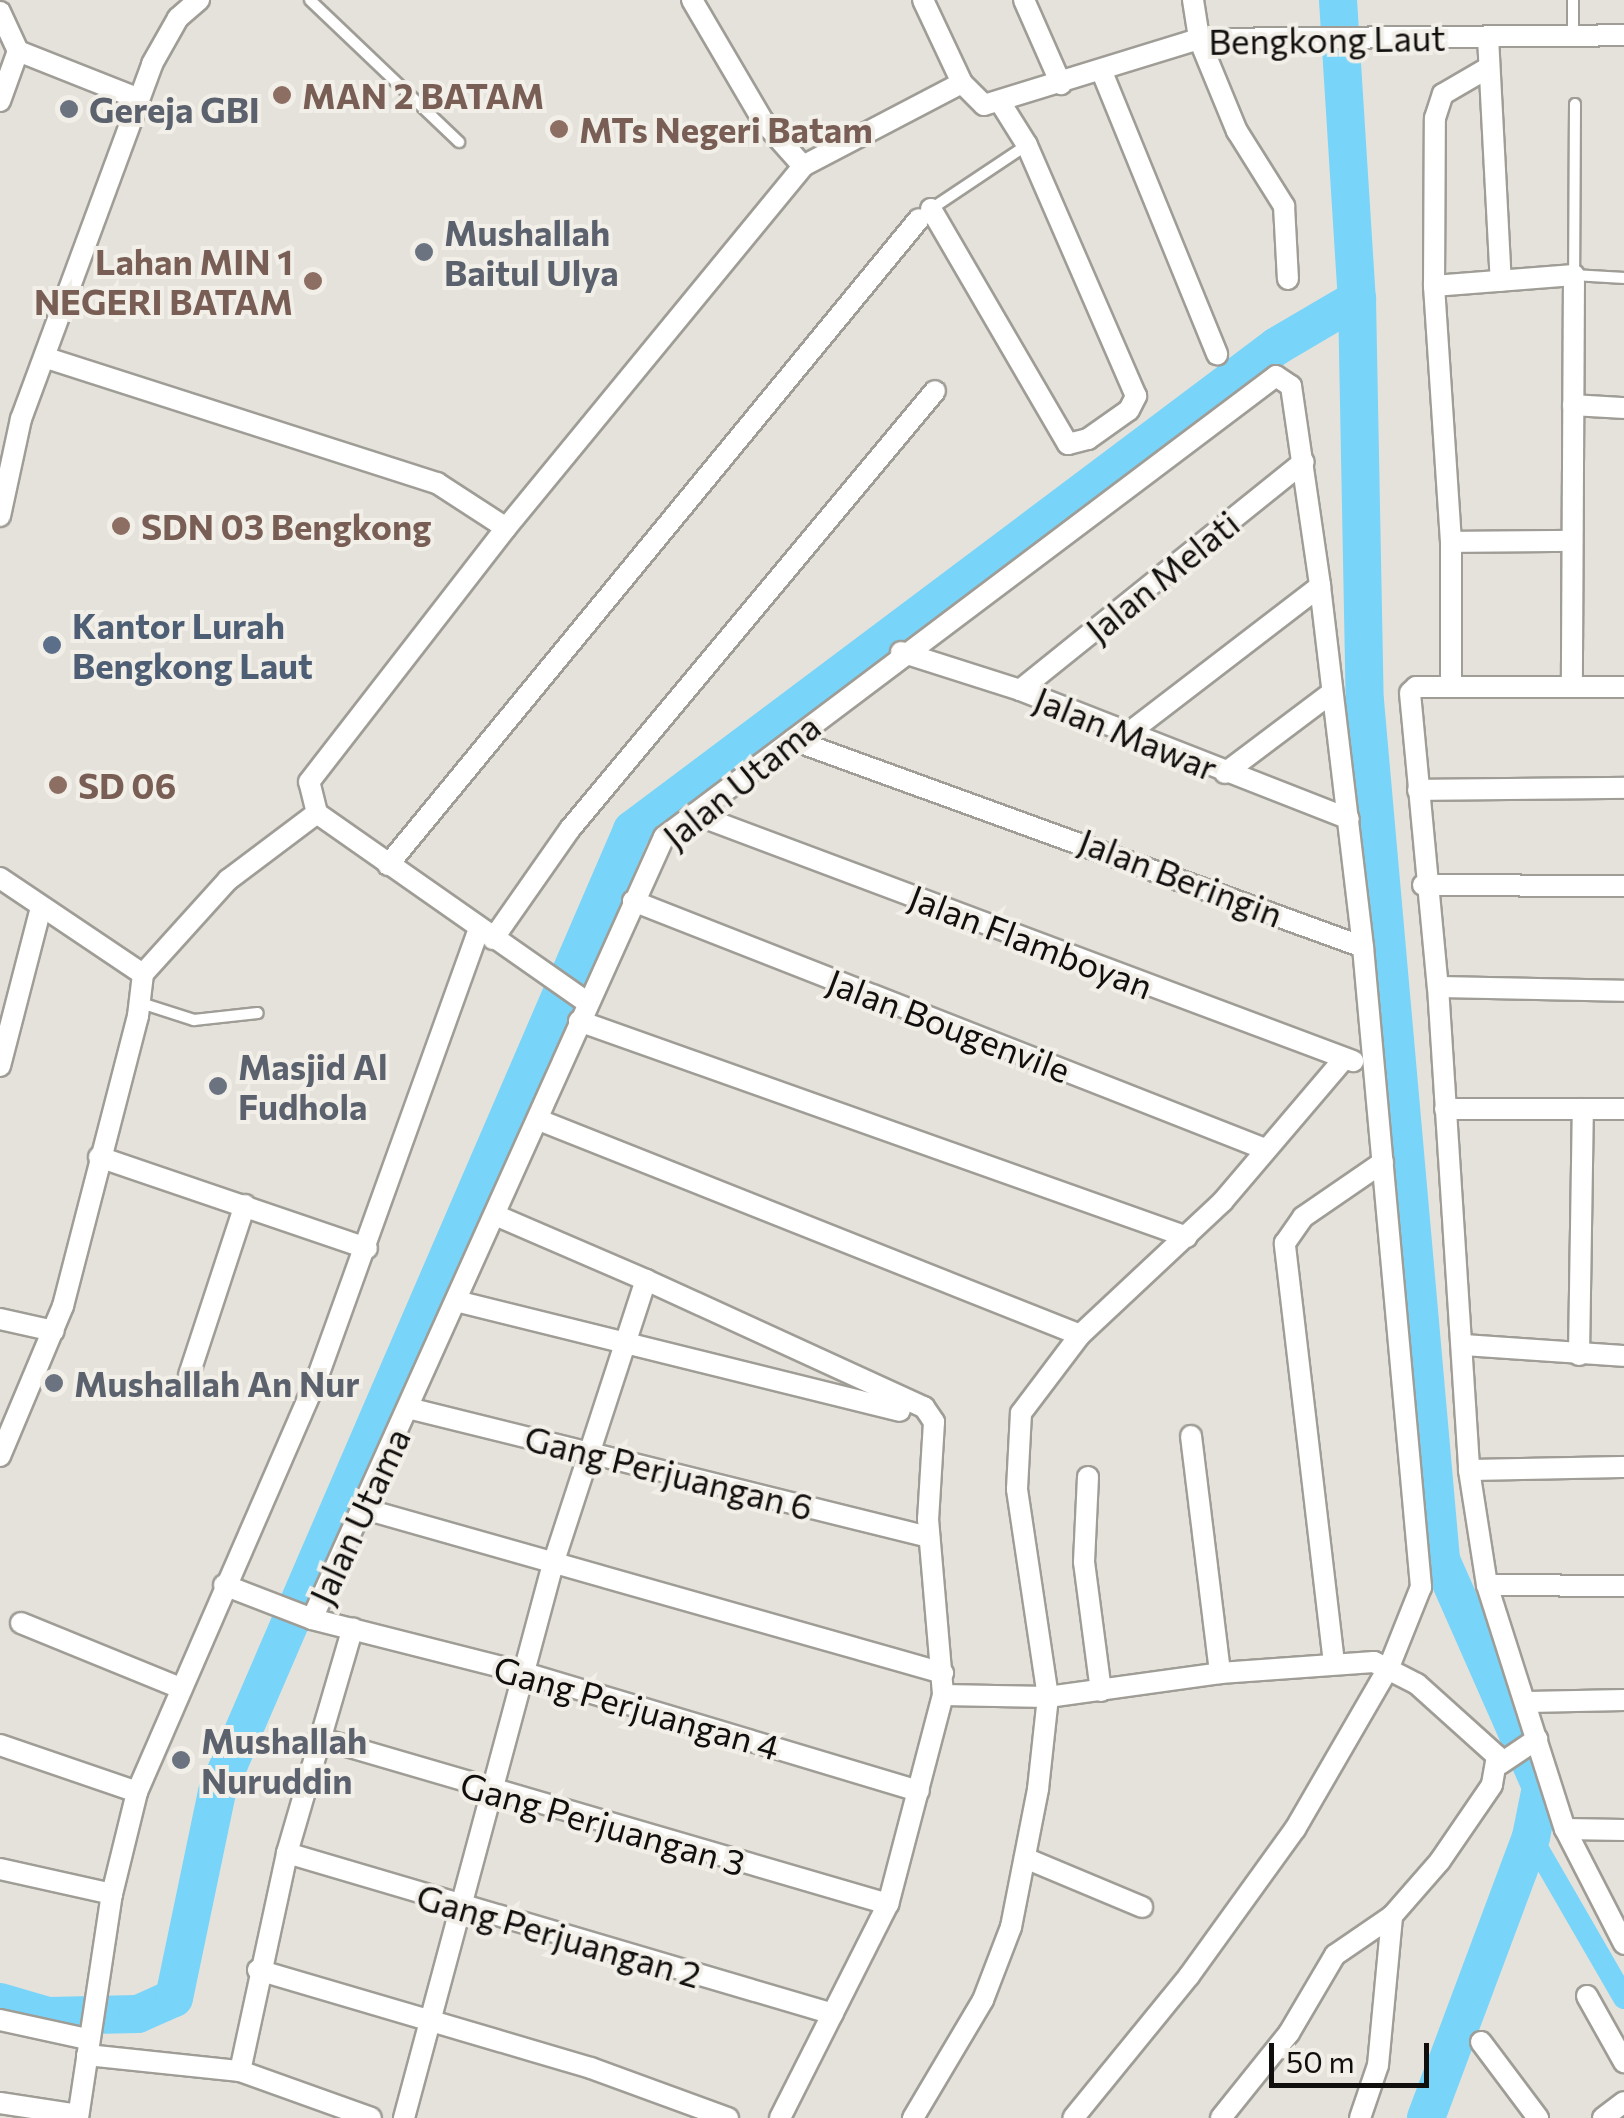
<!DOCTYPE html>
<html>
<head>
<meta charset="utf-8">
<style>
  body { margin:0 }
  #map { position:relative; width:1624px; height:2118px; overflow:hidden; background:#e4e2db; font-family:Commissioner,sans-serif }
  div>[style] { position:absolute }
  .canal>* { height:22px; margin:-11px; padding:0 11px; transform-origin:11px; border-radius:11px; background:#78d4f9 }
  .river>* { height:38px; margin:-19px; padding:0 19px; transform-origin:19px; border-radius:19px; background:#78d4f9 }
  .roads { filter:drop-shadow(2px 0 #9f9d96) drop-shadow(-2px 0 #9f9d96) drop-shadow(0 2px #9f9d96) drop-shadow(0 -2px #9f9d96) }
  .service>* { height:10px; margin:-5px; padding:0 5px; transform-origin:5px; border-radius:5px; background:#fff }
  .minor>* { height:20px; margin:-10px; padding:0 10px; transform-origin:10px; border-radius:10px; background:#fff }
  .dots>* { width:28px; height:28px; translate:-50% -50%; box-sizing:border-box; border:5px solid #f1efe8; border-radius:50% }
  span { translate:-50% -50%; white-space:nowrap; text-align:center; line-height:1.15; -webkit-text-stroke:8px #f1efe8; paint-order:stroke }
  .street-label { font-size:35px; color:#100f0d }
  .education-label { font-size:35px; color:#785e54; font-weight:700 }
  .left { translate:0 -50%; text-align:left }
  .right { translate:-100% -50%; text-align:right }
  .worship-label { font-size:35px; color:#5b616d; font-weight:700 }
  .service-label { font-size:35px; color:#4e5e75; font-weight:700 }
  .scale { position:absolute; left:1269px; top:2043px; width:160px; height:45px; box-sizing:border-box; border:5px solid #100f0d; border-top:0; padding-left:12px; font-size:30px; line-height:35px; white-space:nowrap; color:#100f0d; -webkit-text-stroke:8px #f1efe8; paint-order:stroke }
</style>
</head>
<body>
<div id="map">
  <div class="canal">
    <i style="left:1531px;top:1837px;width:186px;rotate:60deg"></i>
  </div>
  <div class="river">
    <i style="left:1338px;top:0;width:300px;rotate:86.4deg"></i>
    <i style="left:1357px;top:299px;width:402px;rotate:88.9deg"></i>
    <i style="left:1365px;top:701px;width:862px;rotate:84.94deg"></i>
    <i style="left:1441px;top:1560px;width:248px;rotate:66.2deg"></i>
    <i style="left:1541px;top:1787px;width:51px;rotate:101.3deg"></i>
    <i style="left:1531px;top:1837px;width:300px;rotate:110.5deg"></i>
    <i style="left:0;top:2002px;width:50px;rotate:16.3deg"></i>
    <i style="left:48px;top:2016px;width:90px;rotate:-1.3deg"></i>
    <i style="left:138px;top:2014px;width:39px;rotate:-24deg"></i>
    <i style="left:174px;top:1998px;width:210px;rotate:-78.2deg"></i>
    <i style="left:217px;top:1792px;width:1048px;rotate:-66.66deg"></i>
    <i style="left:632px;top:830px;width:806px;rotate:-36.88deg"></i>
    <i style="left:1277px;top:346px;width:93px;rotate:-30.4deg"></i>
  </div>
  <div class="roads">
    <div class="service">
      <i style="left:310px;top:0;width:206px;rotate:43.6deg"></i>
      <i style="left:1573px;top:34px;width:34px;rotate:-90deg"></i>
      <i style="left:1575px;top:104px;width:171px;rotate:90.3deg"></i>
      <i style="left:1574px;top:275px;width:50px;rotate:3.4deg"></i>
      <i style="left:931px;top:209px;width:115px;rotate:-33.7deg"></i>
      <i style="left:141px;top:1003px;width:56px;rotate:17.8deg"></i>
      <i style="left:194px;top:1020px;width:64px;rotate:-6.2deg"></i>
    </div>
    <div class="minor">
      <i style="left:692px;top:0;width:140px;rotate:59.6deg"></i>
      <i style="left:763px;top:121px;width:60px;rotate:48.4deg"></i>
      <i style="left:923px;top:0;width:92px;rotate:64.8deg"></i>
      <i style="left:962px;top:83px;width:31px;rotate:45deg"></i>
      <i style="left:984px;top:105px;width:225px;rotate:-17.1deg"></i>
      <i style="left:1199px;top:39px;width:425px;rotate:-0.5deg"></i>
      <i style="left:1024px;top:0;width:92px;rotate:66.2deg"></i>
      <i style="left:1193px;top:0;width:39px;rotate:81deg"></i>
      <i style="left:1199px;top:39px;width:100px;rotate:67.6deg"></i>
      <i style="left:1237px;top:131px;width:89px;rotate:57.9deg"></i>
      <i style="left:1284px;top:206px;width:73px;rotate:86.9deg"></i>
      <i style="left:0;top:12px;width:43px;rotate:65.2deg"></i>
      <i style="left:18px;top:51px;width:53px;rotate:109.8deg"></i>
      <i style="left:1488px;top:37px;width:244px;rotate:87deg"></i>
      <i style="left:18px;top:51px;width:130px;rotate:21.6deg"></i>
      <i style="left:1102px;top:72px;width:305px;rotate:67.8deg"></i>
      <i style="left:931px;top:209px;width:272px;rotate:59.8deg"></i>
      <i style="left:1068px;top:444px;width:21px;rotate:-14deg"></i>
      <i style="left:1088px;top:439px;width:50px;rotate:-35.3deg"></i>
      <i style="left:1129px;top:410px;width:16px;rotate:-63deg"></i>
      <i style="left:1136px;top:396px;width:274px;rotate:-113.5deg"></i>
      <i style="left:1027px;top:145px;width:51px;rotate:-122.1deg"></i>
      <i style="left:1434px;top:286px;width:140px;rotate:-4.5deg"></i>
      <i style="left:1574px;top:275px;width:412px;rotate:90.3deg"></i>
      <i style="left:47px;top:358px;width:410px;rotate:17.8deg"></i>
      <i style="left:437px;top:483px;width:82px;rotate:33.1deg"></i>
      <i style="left:1573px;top:405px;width:51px;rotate:3.4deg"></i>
      <i style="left:0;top:516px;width:99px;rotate:-77.8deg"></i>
      <i style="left:21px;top:419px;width:378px;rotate:-69.7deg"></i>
      <i style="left:152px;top:64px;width:53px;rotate:-60.5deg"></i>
      <i style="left:178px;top:18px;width:28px;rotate:-41deg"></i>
      <i style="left:1451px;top:542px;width:120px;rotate:-0.5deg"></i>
      <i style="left:901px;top:652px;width:125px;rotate:17.7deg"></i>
      <i style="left:1020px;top:690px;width:353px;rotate:21.4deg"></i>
      <i style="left:1451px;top:687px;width:145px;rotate:-90deg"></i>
      <i style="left:1451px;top:542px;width:257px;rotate:-93.8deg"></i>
      <i style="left:1434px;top:286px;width:168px;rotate:-89.7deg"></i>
      <i style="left:1435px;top:118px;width:25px;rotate:-72deg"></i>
      <i style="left:1443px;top:94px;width:50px;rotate:-30.2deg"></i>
      <i style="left:1624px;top:687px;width:208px;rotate:180deg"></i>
      <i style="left:1416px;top:687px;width:8px;rotate:135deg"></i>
      <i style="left:1410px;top:693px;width:295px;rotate:84.6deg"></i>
      <i style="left:1438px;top:987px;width:484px;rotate:86.3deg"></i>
      <i style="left:1469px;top:1470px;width:116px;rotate:81.1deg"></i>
      <i style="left:1487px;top:1585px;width:256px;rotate:72.3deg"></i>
      <i style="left:1565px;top:1829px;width:129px;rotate:62.8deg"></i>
      <i style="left:1020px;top:690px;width:364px;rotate:-38.8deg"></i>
      <i style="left:1130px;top:732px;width:240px;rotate:-37.5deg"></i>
      <i style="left:1320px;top:586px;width:364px;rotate:83.2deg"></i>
      <i style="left:793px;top:740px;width:606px;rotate:19.96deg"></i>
      <i style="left:1363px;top:947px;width:643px;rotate:84.82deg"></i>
      <i style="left:1421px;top:1587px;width:86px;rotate:111.8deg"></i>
      <i style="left:1389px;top:1667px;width:187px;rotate:120.1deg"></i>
      <i style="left:1295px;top:1829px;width:181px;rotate:125.8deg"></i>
      <i style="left:1189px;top:1976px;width:183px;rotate:129.2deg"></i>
      <i style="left:1225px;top:773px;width:133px;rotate:-37deg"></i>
      <i style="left:1418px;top:790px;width:206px;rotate:-0.6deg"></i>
      <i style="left:694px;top:814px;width:704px;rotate:20.55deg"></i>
      <i style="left:388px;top:865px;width:836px;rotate:-50.58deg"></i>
      <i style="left:0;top:878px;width:172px;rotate:33.9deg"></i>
      <i style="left:1423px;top:885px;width:201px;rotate:0.3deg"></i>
      <i style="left:633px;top:901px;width:679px;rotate:21.43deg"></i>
      <i style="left:493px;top:939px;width:134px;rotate:-55deg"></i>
      <i style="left:570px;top:829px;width:570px;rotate:-50.19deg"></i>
      <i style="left:1438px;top:987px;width:186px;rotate:1.2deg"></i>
      <i style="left:588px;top:1003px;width:331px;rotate:-145deg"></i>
      <i style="left:317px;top:813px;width:32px;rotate:-104deg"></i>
      <i style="left:309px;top:782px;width:321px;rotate:-52.2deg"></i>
      <i style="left:506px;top:528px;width:468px;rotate:-50.6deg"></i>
      <i style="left:803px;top:166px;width:179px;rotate:-27.6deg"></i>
      <i style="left:579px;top:1021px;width:645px;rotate:19.56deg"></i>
      <i style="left:0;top:1066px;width:164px;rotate:-75.5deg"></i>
      <i style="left:1445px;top:1109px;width:179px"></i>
      <i style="left:539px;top:1120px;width:582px;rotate:21.67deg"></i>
      <i style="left:99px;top:1157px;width:283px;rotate:18.8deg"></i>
      <i style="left:646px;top:1280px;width:306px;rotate:24.6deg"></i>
      <i style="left:924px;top:1407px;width:18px;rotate:56deg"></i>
      <i style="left:934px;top:1422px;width:97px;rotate:93.5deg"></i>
      <i style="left:928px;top:1519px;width:177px;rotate:85.1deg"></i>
      <i style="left:943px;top:1695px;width:216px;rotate:104.7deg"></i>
      <i style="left:888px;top:1904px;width:240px;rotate:116.8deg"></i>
      <i style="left:456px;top:1301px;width:457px;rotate:13.9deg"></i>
      <i style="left:0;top:1319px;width:55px;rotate:12.5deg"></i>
      <i style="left:1463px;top:1345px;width:161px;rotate:3.9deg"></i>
      <i style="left:1579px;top:1355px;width:246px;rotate:-89.1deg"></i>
      <i style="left:189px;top:1375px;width:179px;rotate:-71.8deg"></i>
      <i style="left:408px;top:1408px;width:537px;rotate:13.91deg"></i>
      <i style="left:1191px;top:1436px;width:239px;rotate:83deg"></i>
      <i style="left:0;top:1456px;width:163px;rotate:-67.2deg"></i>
      <i style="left:63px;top:1306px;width:300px;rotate:-75.5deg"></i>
      <i style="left:138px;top:1016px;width:42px;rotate:-83.2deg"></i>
      <i style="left:143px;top:974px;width:127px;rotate:-47.9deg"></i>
      <i style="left:228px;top:880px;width:111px;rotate:-37deg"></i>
      <i style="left:1469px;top:1470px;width:155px;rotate:-1.1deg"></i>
      <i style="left:1088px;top:1477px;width:85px;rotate:92.7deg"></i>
      <i style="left:1084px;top:1562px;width:130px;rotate:82.5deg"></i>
      <i style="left:361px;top:1508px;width:605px;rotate:15.83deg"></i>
      <i style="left:224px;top:1585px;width:94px;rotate:21.1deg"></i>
      <i style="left:312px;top:1619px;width:220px;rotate:14.2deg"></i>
      <i style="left:525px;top:1673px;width:411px;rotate:16.7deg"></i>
      <i style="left:1487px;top:1585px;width:137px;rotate:0.4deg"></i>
      <i style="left:312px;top:1619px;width:858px;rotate:-65.77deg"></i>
      <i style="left:664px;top:837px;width:766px;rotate:-36.99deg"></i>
      <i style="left:1276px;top:376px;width:18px;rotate:34deg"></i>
      <i style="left:1291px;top:386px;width:202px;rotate:81.7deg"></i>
      <i style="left:21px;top:1623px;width:170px;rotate:22.2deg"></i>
      <i style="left:1334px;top:1663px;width:423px;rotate:-96.7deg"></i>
      <i style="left:1285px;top:1243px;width:32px;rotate:-55deg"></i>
      <i style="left:1303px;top:1217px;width:97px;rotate:-34.5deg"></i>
      <i style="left:943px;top:1695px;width:105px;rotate:1.1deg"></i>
      <i style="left:1048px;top:1697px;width:174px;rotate:-7.9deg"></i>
      <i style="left:1220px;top:1673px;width:154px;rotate:-4.1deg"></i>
      <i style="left:1374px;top:1662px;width:48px;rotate:27.1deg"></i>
      <i style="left:1417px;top:1684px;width:108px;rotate:42deg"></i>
      <i style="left:1497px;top:1756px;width:29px;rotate:100deg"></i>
      <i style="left:1492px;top:1785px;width:92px;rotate:124.4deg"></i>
      <i style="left:1440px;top:1861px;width:73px;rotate:131.1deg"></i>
      <i style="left:1392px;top:1916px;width:69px;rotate:145.6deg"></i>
      <i style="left:1335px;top:1955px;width:91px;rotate:120.5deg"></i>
      <i style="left:1289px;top:2033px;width:109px;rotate:128.7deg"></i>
      <i style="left:1528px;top:1702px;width:96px;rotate:-1.2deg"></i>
      <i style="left:319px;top:1738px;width:593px;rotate:16.26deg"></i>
      <i style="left:0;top:1745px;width:145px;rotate:18.9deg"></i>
      <i style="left:1500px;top:1764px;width:45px;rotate:-34deg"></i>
      <i style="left:1565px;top:1829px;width:59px;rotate:1deg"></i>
      <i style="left:287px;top:1853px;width:569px;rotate:16.43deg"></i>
      <i style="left:1025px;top:1858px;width:127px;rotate:22.7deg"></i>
      <i style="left:0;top:1869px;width:115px;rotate:12.6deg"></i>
      <i style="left:258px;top:1970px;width:347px;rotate:16.4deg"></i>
      <i style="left:591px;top:2068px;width:146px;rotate:20.1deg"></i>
      <i style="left:1587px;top:1996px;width:76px;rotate:60.7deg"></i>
      <i style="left:0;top:2020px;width:89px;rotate:12.3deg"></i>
      <i style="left:1481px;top:2042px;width:95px;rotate:53.1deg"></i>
      <i style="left:87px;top:2055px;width:154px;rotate:6deg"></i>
      <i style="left:240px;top:2071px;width:139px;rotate:19.7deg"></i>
      <i style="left:240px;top:2071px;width:223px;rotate:-77.8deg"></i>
      <i style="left:287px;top:1853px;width:234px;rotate:-73.7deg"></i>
      <i style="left:0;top:2103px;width:79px;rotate:8.7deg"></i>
      <i style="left:78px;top:2118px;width:227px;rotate:-81.4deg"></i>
      <i style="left:112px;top:1894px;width:105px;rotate:-76.2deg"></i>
      <i style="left:137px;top:1792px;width:454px;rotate:-66.5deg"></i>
      <i style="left:318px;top:1376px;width:476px;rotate:-70.2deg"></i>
      <i style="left:404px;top:2118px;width:574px;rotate:-74.95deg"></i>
      <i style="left:553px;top:1564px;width:299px;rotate:-71.9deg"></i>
      <i style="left:646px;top:1280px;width:164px;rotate:-156.7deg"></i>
      <i style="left:913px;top:2118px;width:137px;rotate:-59.3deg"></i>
      <i style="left:983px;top:2000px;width:78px;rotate:-69deg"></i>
      <i style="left:1011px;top:1927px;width:141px;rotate:-78.9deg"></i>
      <i style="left:1038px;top:1789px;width:93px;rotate:-83.8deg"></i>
      <i style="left:1048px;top:1697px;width:210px;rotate:-98.5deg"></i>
      <i style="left:1017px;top:1489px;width:76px;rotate:-87deg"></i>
      <i style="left:1021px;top:1413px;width:98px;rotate:-52.9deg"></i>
      <i style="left:1080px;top:1335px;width:196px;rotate:-43.1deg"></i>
      <i style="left:1223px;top:1201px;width:187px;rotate:-49.6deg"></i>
      <i style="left:1360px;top:2118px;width:56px;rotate:-71.2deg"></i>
      <i style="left:1378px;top:2065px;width:150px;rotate:-84.6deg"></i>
      <i style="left:1603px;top:2118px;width:26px;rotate:-37deg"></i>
    </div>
  </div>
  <div class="dots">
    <i style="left:282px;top:95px;background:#8d6e63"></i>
    <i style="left:69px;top:109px;background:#6b7280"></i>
    <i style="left:559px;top:129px;background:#8d6e63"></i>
    <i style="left:424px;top:252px;background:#6b7280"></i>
    <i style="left:313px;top:281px;background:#8d6e63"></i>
    <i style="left:121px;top:526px;background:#8d6e63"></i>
    <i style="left:52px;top:645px;background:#5c6f8a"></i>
    <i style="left:58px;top:785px;background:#8d6e63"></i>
    <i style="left:218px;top:1086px;background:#6b7280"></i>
    <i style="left:54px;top:1383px;background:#6b7280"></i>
    <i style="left:181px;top:1760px;background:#6b7280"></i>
  </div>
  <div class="street-label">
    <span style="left:1327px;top:39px;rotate:-1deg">Bengkong Laut</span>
    <span style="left:1162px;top:576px;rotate:-39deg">Jalan Melati</span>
    <span style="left:1126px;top:733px;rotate:22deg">Jalan Mawar</span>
    <span style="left:741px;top:781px;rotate:-39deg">Jalan Utama</span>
    <span style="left:1181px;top:877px;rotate:21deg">Jalan Beringin</span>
    <span style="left:1031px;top:941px;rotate:21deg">Jalan Flamboyan</span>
    <span style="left:949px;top:1025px;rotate:21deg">Jalan Bougenvile</span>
    <span style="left:669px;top:1472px;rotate:14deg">Gang Perjuangan 6</span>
    <span style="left:359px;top:1516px;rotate:-65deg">Jalan Utama</span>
    <span style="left:637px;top:1707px;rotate:16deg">Gang Perjuangan 4</span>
    <span style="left:603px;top:1823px;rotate:16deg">Gang Perjuangan 3</span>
    <span style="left:559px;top:1935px;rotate:16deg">Gang Perjuangan 2</span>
  </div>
  <div class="education-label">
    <span class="left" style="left:302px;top:95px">MAN 2 BATAM</span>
    <span class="left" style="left:579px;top:129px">MTs Negeri Batam</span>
    <span class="right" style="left:293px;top:281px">Lahan MIN 1<br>NEGERI BATAM</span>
    <span class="left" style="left:141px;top:526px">SDN 03 Bengkong</span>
    <span class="left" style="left:78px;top:785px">SD 06</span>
  </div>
  <div class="worship-label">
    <span class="left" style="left:89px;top:109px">Gereja GBI</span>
    <span class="left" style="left:444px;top:252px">Mushallah<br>Baitul Ulya</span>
    <span class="left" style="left:238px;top:1086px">Masjid Al<br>Fudhola</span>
    <span class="left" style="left:74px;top:1383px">Mushallah An Nur</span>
    <span class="left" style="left:201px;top:1760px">Mushallah<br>Nuruddin</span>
  </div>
  <div class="service-label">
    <span class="left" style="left:72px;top:645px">Kantor Lurah<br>Bengkong Laut</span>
  </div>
  <div class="scale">50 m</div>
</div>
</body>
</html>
